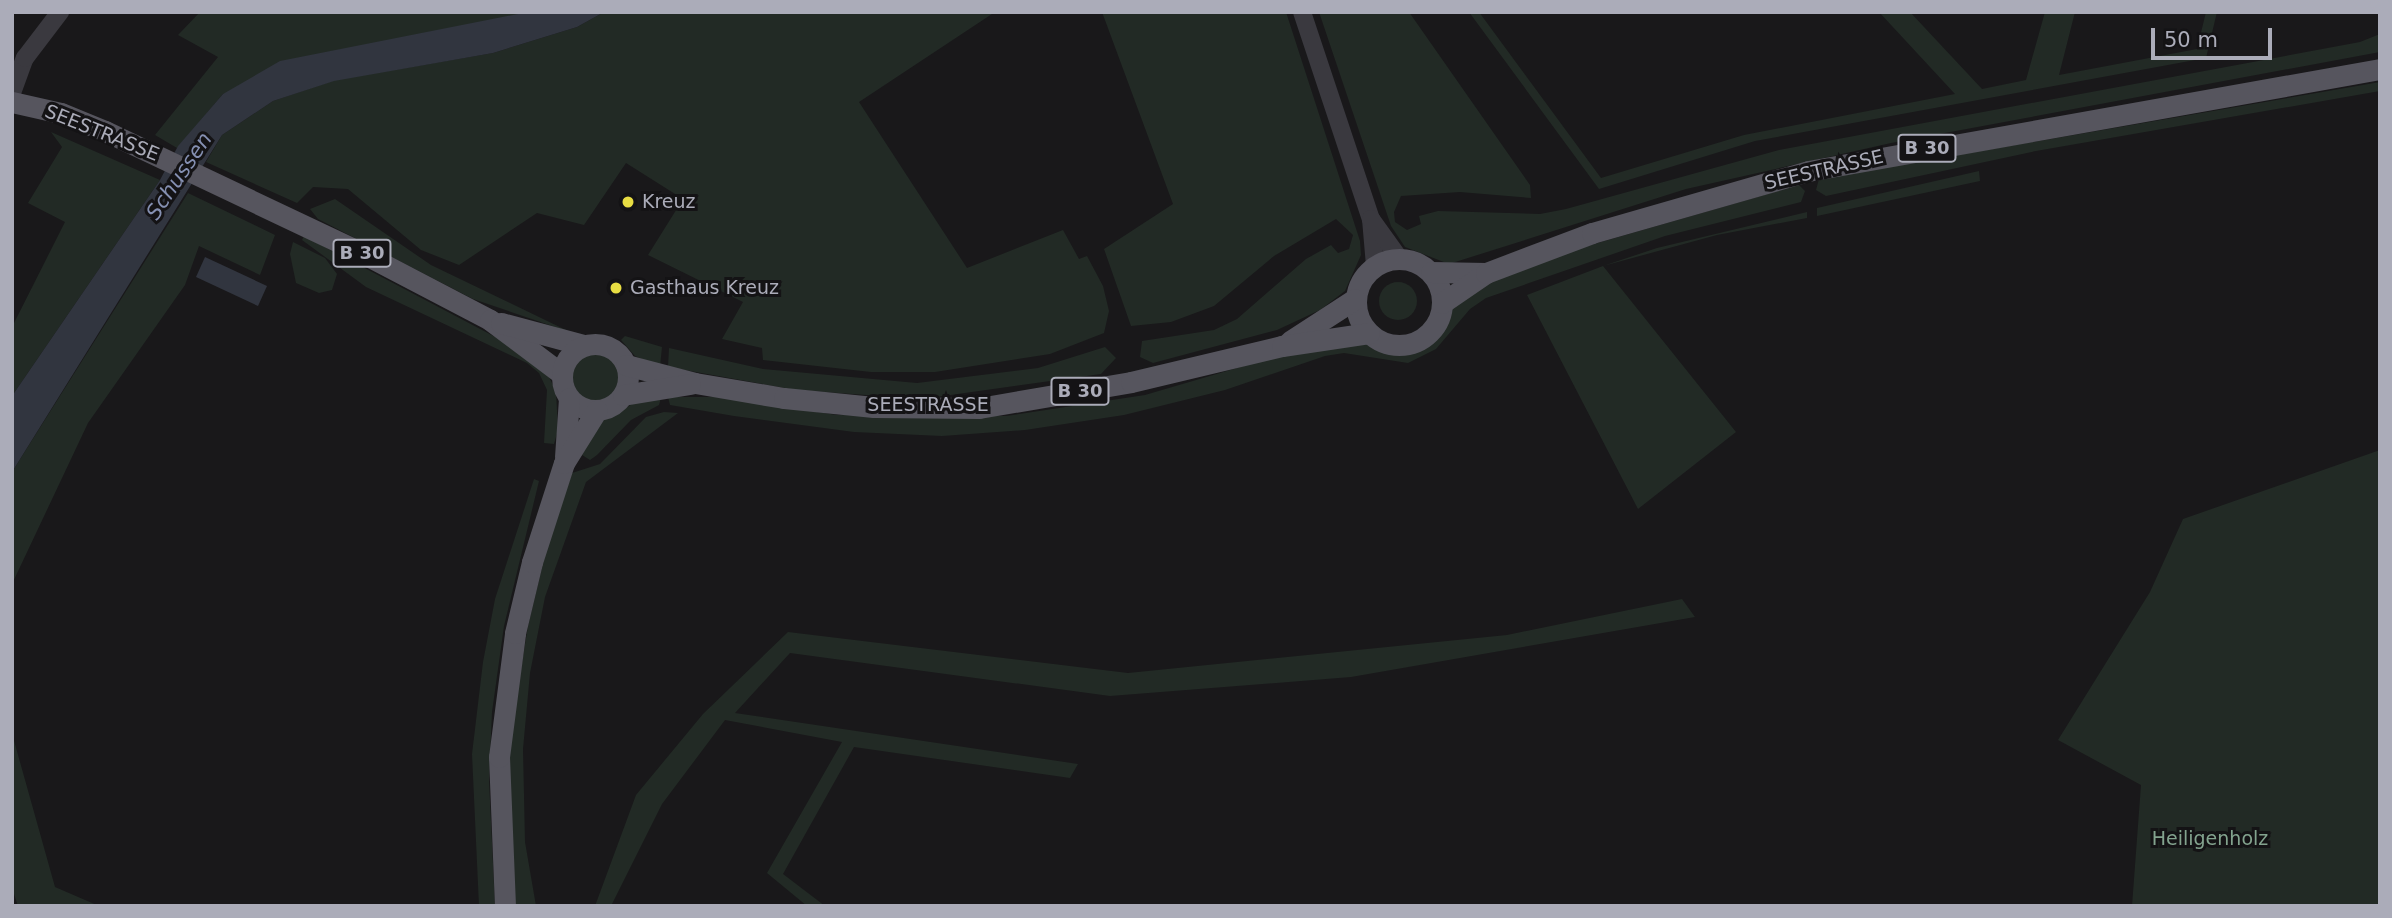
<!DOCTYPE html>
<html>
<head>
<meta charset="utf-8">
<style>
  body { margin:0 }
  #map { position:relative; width:2392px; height:918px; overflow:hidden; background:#19181a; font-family:"DejaVu Sans",sans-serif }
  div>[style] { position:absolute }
  .green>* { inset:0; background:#222a25 }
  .round { border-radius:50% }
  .water>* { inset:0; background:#31353f }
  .minor>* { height:18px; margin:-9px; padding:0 9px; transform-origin:9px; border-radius:9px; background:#3a393f }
  .major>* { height:21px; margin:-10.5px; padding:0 10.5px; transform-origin:10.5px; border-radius:10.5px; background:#56555e }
  .major>.ring { margin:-10.5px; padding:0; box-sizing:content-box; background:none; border:21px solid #56555e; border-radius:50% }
  .dots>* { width:19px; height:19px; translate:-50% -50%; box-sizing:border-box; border:4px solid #141315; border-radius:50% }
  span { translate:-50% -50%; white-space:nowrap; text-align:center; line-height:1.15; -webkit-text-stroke:6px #141315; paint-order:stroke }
  .shield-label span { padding:2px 5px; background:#141315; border:2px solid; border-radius:5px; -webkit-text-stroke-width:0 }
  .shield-label { font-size:18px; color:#abacb9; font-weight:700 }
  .street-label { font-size:19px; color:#abacb9 }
  .poi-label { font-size:19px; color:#abacb9 }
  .left { translate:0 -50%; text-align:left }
  .park-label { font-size:19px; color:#83a38e }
  .water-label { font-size:21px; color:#8590b2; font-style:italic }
  .frame { position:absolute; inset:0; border:14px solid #abacb9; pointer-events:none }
  .scale { position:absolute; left:2151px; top:28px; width:121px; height:32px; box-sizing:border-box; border:4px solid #abacb9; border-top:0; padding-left:9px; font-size:21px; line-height:24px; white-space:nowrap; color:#abacb9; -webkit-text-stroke:5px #141315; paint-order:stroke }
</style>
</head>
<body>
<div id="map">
  <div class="green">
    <i style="clip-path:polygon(200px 12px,528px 12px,223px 94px,177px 148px,155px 135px,218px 57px,178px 35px)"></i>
    <i style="clip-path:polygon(604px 12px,995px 12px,859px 102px,967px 268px,1063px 230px,1079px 259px,1087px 256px,1103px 286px,1109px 311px,1104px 333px,1050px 354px,935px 372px,871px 372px,763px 360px,762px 348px,722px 339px,743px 302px,648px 255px,683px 199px,626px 163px,584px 225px,537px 213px,459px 265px,421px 250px,348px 189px,313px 187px,297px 203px,206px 162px,222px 135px,273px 101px,335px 80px,493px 53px,577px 27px)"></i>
    <i style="clip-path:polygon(1102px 12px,1286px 12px,1360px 241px,1361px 255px,1345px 291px,1320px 310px,1277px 330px,1153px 363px,1140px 357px,1142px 341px,1214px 330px,1237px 319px,1306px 259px,1331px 245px,1338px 253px,1349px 249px,1353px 235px,1336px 219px,1274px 256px,1214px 306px,1171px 322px,1131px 326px,1104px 249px,1173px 204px)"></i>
    <i style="clip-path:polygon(1319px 12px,1409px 12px,1530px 185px,1531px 198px,1460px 192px,1401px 196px,1394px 212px,1395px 222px,1407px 230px,1421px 224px,1419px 216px,1438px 211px,1540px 214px,1566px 209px,1779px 150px,2360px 42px,2380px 34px,2380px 52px,1891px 143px,1686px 189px,1449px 264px,1405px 247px,1391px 226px)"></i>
    <i style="clip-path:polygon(1469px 12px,1479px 12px,1601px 178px,1744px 135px,1955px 94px,1879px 12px,1910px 12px,1982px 89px,2026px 80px,2045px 12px,2075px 12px,2059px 75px,2197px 49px,2206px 12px,2217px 12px,2206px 58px,1755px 141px,1599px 189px)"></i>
    <i style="clip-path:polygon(2380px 82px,2380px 91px,2036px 151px,1826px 196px,1816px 190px,1819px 179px)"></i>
    <i style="clip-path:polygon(51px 132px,160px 180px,12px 396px,12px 327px,65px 222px,28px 203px,62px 147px)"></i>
    <i style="clip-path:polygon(1979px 171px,1980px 181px,1817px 216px,1817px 208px)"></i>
    <i style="clip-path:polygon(1799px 185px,1805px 191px,1801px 202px,1665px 236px,1486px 298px,1470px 309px,1436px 349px,1408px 363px,1344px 353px,1325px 356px,1225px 390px,1124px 415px,1025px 430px,942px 436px,854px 432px,734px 416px,670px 405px,668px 397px,716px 397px,837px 415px,1006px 416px,1145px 395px,1312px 346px,1364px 341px,1385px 351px,1414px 350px,1437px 332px,1449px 310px,1484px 284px,1542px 259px)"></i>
    <i style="clip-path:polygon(188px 193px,275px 235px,260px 275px,199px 246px,185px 285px,88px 423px,12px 584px,12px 472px)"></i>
    <i style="clip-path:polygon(335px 199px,431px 265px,570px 332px,473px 299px,318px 219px,310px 209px)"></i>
    <i style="clip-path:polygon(1807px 212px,1807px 218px,1717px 235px,1603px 266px,1736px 432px,1638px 509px,1527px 295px,1603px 266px,1657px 248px)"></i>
    <i style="clip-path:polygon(304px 236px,518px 349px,548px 375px,556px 391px,558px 430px,554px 444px,544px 443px,547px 390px,539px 373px,527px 363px,366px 287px,302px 240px)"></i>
    <i style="clip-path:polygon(293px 242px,325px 258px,337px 274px,332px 290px,319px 293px,296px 283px,290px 254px)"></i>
    <i class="round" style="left:1379px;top:282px;width:38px;height:38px"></i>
    <i style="clip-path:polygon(625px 336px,662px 347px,660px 367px,635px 356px,621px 340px)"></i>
    <i style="clip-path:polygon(1105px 347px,1116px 358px,1101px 374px,922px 399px,796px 390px,668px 367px,669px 348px,763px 369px,917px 383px,1038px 368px)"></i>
    <i class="round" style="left:570px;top:351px;width:50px;height:50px"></i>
    <i style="clip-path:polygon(661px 398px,659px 405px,631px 420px,597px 455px,590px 460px,582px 455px,599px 423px,634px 403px)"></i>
    <i style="clip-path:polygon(664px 412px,678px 413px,586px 482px,545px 597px,530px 673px,523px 749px,525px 842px,536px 906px,515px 906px,507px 756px,528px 626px,546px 551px,572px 473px,600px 464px,646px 417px)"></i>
    <i style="clip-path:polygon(2380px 450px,2380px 906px,2132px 906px,2141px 785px,2058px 740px,2150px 592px,2183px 519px)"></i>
    <i style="clip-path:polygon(534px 479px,539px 481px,504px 626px,492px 712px,489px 780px,495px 906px,479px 906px,472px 754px,483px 662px,495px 599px)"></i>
    <i style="clip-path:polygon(1682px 599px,1695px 617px,1351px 677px,1110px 696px,790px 653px,735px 713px,1078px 764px,1070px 778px,854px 747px,783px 874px,825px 906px,807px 906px,767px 873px,842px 742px,725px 720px,662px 804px,611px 906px,595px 906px,636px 795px,703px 714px,788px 632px,1128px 673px,1507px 635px)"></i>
    <i style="clip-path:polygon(12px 706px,13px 737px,55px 887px,99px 906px,18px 906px,12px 888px)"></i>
  </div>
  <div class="water">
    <i style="clip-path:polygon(528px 12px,604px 12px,577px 27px,493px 53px,334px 81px,273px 101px,222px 135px,12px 472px,12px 396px,160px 180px,178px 146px,223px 94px,280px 61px)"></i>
    <i style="clip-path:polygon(205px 257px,267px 286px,258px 306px,196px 277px)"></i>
  </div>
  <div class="minor">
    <i style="left:1302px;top:12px;width:218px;rotate:71.6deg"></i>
    <i style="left:1371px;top:219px;width:47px;rotate:85.1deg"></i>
    <i style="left:12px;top:93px;width:37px;rotate:-70deg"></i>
    <i style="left:25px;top:58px;width:58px;rotate:-52.7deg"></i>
    <i style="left:1371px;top:219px;width:48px;rotate:54.3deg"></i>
  </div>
  <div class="major">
    <i style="left:12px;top:102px;width:50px;rotate:12.7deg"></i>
    <i style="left:61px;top:113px;width:48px;rotate:22.2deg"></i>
    <i style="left:105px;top:131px;width:287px;rotate:25.4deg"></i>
    <i style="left:364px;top:254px;width:142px;rotate:27.6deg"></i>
    <i style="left:490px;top:320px;width:90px;rotate:36.9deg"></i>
    <i class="ring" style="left:1356px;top:259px;width:65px;height:65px"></i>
    <i style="left:1431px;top:272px;width:55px;rotate:1deg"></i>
    <i style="left:1442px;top:303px;width:53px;rotate:-34.3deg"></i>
    <i style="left:1486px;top:273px;width:113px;rotate:-20.7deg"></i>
    <i style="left:1592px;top:233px;width:225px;rotate:-16deg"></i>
    <i style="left:1808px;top:171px;width:581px;rotate:-10.11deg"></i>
    <i style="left:501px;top:323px;width:85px;rotate:15deg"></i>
    <i style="left:1290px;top:341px;width:77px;rotate:-32.9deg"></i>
    <i class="ring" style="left:562px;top:344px;width:45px;height:45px"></i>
    <i style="left:626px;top:365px;width:71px;rotate:14.6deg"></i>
    <i style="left:695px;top:383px;width:90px;rotate:9.6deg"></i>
    <i style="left:784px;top:398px;width:90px;rotate:5.7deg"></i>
    <i style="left:874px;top:407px;width:105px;rotate:0.5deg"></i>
    <i style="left:979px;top:408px;width:154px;rotate:-9.7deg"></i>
    <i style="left:1131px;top:382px;width:155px;rotate:-13.4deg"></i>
    <i style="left:1282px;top:346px;width:88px;rotate:-8.5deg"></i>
    <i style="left:623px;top:395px;width:68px;rotate:-9.3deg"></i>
    <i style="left:565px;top:457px;width:59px;rotate:-86.1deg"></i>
    <i style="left:505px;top:906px;width:149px;rotate:-92.3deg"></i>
    <i style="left:499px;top:757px;width:125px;rotate:-82.6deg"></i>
    <i style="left:515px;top:633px;width:73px;rotate:-76.5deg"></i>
    <i style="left:532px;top:562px;width:104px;rotate:-72.1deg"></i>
    <i style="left:564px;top:463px;width:62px;rotate:-58.1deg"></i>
  </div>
  <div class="dots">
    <i style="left:628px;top:202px;background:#e8dd43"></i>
    <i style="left:616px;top:288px;background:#e8dd43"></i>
  </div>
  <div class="shield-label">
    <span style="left:1927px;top:148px">B 30</span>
    <span style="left:362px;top:253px">B 30</span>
    <span style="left:1080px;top:391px">B 30</span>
  </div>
  <div class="street-label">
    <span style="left:102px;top:133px;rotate:22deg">SEESTRASSE</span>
    <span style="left:1824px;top:170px;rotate:-13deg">SEESTRASSE</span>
    <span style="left:928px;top:405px">SEESTRASSE</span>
  </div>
  <div class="poi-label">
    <span class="left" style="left:642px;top:202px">Kreuz</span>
    <span class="left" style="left:630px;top:288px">Gasthaus Kreuz</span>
  </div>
  <div class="park-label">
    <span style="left:2210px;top:839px">Heiligenholz</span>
  </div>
  <div class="water-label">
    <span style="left:179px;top:176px;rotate:-56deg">Schussen</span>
  </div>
  <div class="frame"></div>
  <div class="scale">50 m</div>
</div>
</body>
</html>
